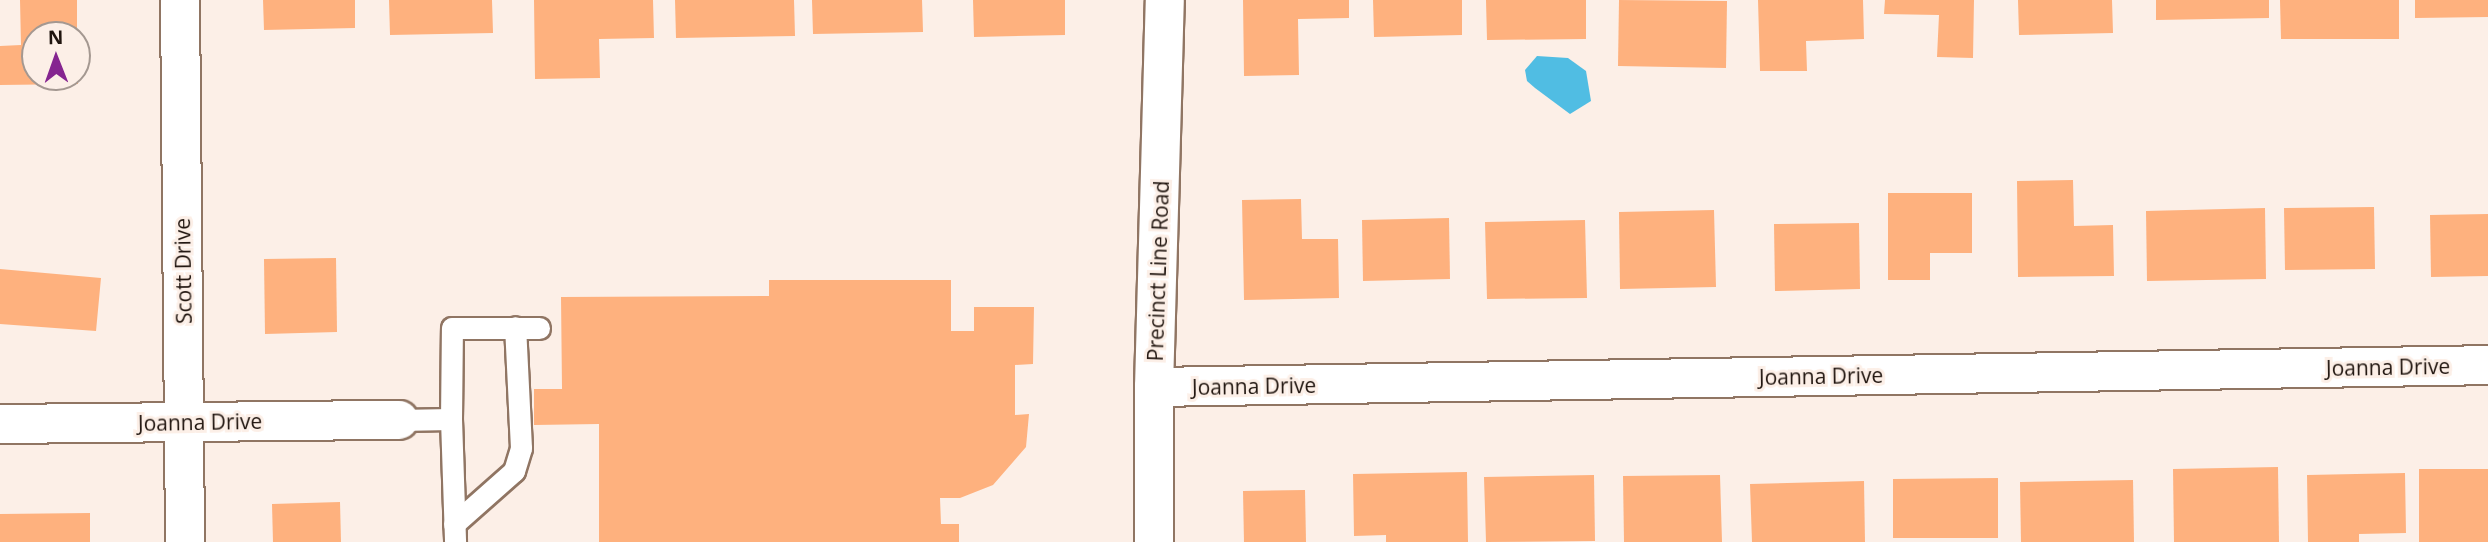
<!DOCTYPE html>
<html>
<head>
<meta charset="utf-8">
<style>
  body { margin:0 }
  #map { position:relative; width:2488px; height:542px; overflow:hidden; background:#fcefe7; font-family:"Open Sans",sans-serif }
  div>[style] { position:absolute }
  .water>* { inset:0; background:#50bde3 }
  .building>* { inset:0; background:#feb17e }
  .roads { filter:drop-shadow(2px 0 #907563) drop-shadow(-2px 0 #907563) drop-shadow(0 2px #907563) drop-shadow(0 -2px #907563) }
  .lane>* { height:21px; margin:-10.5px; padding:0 10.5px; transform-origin:10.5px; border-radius:10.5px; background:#fff }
  .street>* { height:38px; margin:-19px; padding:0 19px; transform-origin:19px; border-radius:19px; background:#fff }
  .secondary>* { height:38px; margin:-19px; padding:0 19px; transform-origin:19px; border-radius:19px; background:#fff }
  span { translate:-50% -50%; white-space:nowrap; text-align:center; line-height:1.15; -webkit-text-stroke:6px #fcefe7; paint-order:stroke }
  .street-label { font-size:21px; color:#20150f }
  .north { position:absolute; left:21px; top:21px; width:70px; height:70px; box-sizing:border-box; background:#fcefe7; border:2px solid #a49891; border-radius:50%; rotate:359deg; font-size:19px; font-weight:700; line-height:28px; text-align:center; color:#20150f }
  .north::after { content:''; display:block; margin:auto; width:24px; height:32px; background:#852590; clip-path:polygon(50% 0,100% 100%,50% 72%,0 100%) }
</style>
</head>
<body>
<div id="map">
  <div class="water">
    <i style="clip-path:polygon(1537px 56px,1568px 58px,1586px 71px,1591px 101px,1570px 114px,1535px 88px,1527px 81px,1525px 70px)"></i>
  </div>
  <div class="building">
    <i style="clip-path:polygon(20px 0,77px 0,77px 35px,35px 35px,35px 77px,78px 77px,78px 84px,0 85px,0 46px,21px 45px)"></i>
    <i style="clip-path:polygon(263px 0,355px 0,355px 28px,264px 30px)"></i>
    <i style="clip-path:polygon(389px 0,492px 0,493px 33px,390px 35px)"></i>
    <i style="clip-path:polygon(534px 0,653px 0,654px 38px,599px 39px,600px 78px,535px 79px)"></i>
    <i style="clip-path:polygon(675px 0,794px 0,795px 36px,676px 38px)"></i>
    <i style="clip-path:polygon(812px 0,922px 0,923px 32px,813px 34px)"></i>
    <i style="clip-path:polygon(973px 0,1065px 0,1065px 35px,974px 37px)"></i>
    <i style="clip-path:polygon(1243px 0,1349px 0,1349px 18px,1298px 19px,1299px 75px,1244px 76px)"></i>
    <i style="clip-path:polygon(1373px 0,1462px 0,1462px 35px,1374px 37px)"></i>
    <i style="clip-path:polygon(1486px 0,1586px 0,1586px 39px,1487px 40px)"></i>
    <i style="clip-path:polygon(1619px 0,1727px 1px,1726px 68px,1618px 66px)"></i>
    <i style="clip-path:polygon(1758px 0,1863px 0,1864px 39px,1806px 41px,1807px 71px,1760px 71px)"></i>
    <i style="clip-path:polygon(1885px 0,1974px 0,1973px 58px,1937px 57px,1939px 15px,1884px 14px)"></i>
    <i style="clip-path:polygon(2018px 0,2112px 0,2113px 33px,2019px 35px)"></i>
    <i style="clip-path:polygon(2156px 0,2269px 0,2269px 18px,2156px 20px)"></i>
    <i style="clip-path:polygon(2280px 0,2399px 0,2399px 39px,2281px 39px)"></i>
    <i style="clip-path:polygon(2415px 0,2488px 0,2488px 17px,2415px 18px)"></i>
    <i style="clip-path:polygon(2073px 180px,2074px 226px,2113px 225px,2114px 276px,2018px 277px,2017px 181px)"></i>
    <i style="clip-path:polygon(1888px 193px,1972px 193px,1972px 253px,1930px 253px,1930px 280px,1888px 280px)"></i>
    <i style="clip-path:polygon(1301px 199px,1302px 239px,1338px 239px,1339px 298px,1244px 300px,1242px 200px)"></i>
    <i style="clip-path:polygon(2374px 207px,2375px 269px,2285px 270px,2284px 208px)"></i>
    <i style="clip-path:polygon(2265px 208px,2266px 279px,2147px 281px,2146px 211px)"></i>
    <i style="clip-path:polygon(1714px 210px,1716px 287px,1620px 289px,1619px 212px)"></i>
    <i style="clip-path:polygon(2488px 214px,2488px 276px,2431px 277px,2430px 215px)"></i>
    <i style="clip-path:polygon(1449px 218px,1450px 279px,1363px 281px,1362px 220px)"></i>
    <i style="clip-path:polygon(1585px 220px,1587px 298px,1487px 299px,1485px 222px)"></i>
    <i style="clip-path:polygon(1859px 223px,1860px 289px,1775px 291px,1774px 224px)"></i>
    <i style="clip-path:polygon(336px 258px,337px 332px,265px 334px,264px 259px)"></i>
    <i style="clip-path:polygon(0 269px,101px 278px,96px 331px,0 324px)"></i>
    <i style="clip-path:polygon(769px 280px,951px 280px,951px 331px,974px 331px,974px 307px,1034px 307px,1033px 364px,1015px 365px,1015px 415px,1029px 414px,1026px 447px,993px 485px,960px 498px,940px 498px,941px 524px,959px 524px,959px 542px,599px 542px,599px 424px,534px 425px,534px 389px,562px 389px,561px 297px,769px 296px)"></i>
    <i style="clip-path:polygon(2278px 467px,2279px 542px,2174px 542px,2173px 469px)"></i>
    <i style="clip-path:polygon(2419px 469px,2488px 469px,2488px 542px,2419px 542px)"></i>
    <i style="clip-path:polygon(1467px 472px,1468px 542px,1386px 542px,1386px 535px,1354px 536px,1353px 474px)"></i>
    <i style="clip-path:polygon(2405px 473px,2406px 533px,2359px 534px,2359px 542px,2308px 542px,2307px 475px)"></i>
    <i style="clip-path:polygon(1594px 475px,1595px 541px,1486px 542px,1484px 477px)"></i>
    <i style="clip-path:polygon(1720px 475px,1722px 542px,1624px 542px,1623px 476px)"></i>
    <i style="clip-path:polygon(1998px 478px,1998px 538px,1893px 538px,1893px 479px)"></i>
    <i style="clip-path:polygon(2133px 480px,2134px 542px,2021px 542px,2020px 482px)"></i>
    <i style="clip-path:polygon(1864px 481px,1865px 542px,1752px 542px,1750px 484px)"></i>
    <i style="clip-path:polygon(1305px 490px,1306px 542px,1244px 542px,1243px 491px)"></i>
    <i style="clip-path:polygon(340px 502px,341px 542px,273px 542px,272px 504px)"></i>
    <i style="clip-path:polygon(90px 513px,90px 542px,0 542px,0 514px)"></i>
  </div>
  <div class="roads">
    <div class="lane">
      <i style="left:451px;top:419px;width:91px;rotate:-89.4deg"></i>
      <i style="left:452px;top:328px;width:87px"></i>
      <i style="left:399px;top:420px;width:52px;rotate:-1.1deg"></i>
      <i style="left:451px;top:419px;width:123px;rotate:88.1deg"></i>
      <i style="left:454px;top:524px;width:80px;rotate:-41.5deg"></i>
      <i style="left:514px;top:471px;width:24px;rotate:-73deg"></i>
      <i style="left:521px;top:448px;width:121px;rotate:-92.8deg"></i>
    </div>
    <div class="street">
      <i style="left:180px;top:0;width:542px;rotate:89.47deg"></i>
      <i style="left:1154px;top:387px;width:1334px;rotate:-0.94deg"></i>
      <i style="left:0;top:424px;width:399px;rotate:-0.6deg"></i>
    </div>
    <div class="secondary">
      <i style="left:1154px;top:542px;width:155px;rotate:-90deg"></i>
      <i style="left:1154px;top:387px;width:387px;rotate:-88.4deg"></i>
    </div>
  </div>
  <div class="street-label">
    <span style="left:183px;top:271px;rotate:-91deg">Scott Drive</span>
    <span style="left:1158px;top:271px;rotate:-88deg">Precinct Line Road</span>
    <span style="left:2388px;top:367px;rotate:-1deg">Joanna Drive</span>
    <span style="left:1821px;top:376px;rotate:-1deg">Joanna Drive</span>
    <span style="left:1254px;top:386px;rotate:-1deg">Joanna Drive</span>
    <span style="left:200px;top:422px;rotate:-1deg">Joanna Drive</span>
  </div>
  <div class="north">N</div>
</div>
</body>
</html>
